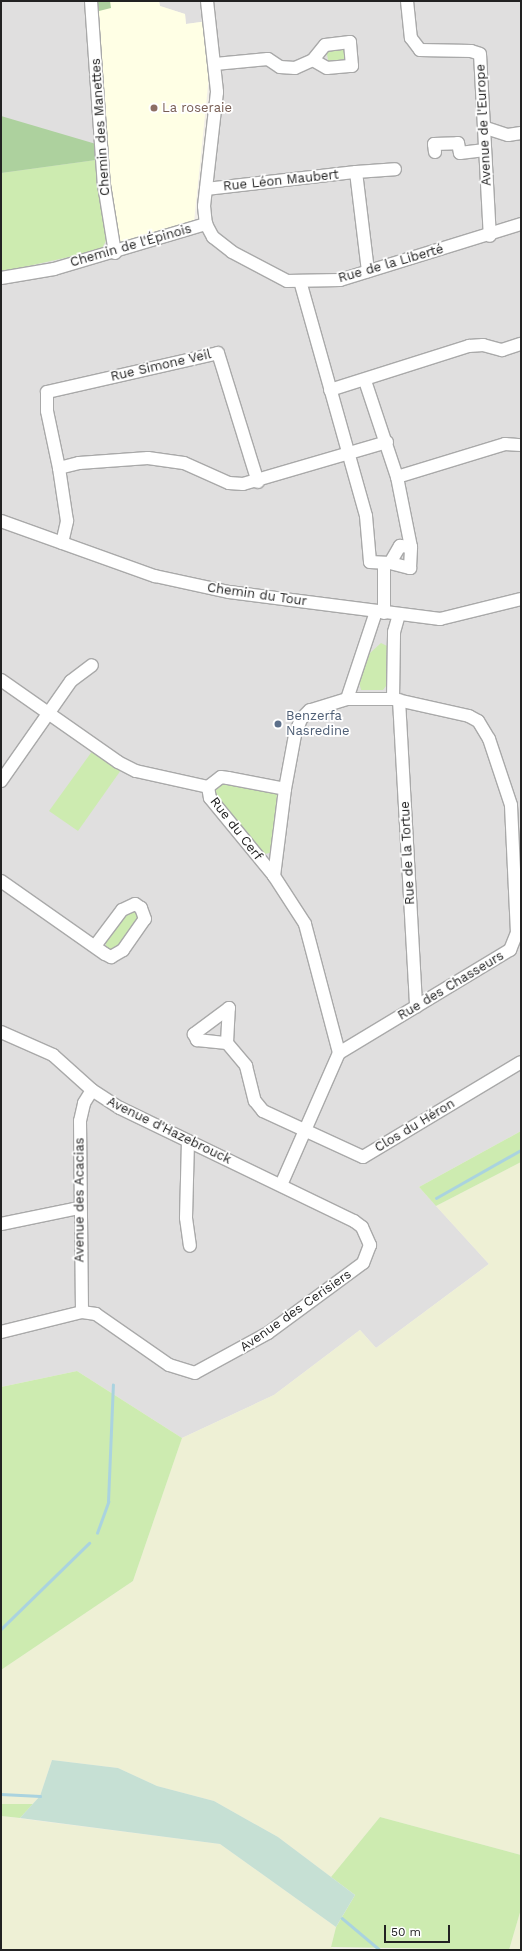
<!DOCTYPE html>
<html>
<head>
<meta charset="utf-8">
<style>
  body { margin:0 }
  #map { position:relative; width:522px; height:1951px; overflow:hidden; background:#f2efe9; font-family:"Work Sans",sans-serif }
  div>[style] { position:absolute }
  .residential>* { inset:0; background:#e0dfdf }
  .education>* { inset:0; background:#ffffe5 }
  .farmland>* { inset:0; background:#eef0d5 }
  .grass>* { inset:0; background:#cdebb0 }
  .forest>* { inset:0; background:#add19e }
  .wetland>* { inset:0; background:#c6e0d4 }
  .stream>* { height:2.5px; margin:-1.25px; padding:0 1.25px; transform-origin:1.25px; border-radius:1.25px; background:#aad3df }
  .roads { filter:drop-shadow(1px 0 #a9a9a9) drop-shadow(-1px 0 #a9a9a9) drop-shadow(0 1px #a9a9a9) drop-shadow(0 -1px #a9a9a9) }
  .minor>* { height:12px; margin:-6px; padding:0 6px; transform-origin:6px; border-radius:6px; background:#fff }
  .dots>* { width:11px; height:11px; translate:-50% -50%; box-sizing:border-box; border:2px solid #fff; border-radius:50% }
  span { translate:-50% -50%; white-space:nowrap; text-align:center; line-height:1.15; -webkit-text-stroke:3.5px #fff; paint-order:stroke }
  .education-label { font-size:13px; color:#785e54 }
  .left { translate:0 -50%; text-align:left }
  .street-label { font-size:13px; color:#222 }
  .service-label { font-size:13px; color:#4e5e75 }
  .frame { position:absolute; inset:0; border:2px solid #222; pointer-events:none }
  .scale { position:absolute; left:384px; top:1925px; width:66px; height:18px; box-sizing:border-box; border:2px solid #222; border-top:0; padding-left:5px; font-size:12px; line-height:14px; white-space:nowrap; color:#222; -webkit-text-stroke:3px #fff; paint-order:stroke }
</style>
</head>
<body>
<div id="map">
  <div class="residential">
    <i style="clip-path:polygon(1px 1px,94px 1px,194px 222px,211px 216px,211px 57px,208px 21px,186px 24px,185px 14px,160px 6px,159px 1px,521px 1px,521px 1131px,419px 1187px,489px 1264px,376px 1348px,360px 1330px,274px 1395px,182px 1438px,77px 1371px,1px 1387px)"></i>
  </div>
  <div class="education">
    <i style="clip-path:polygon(94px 1px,159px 1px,160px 6px,185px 14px,186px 24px,208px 21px,211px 57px,194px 222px,113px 248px)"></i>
  </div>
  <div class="farmland">
    <i style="clip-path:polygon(521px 1162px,521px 1855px,380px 1817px,331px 1877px,278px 1837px,214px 1801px,157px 1786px,118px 1768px,52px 1760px,40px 1796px,33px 1804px,1px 1804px,1px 1670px,133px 1581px,182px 1438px,274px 1395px,360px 1330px,376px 1348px,489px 1264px,436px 1206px)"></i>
    <i style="clip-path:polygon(1px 1816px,220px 1844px,336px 1927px,331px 1947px,336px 1950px,1px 1950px)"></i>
    <i style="clip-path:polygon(521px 1909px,521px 1950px,509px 1950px)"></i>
  </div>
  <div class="grass">
    <i style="clip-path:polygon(347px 46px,348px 64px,329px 65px,326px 49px)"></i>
    <i style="clip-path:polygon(96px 160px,106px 241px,101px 250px,1px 272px,1px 173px)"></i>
    <i style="clip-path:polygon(381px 643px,387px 646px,386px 686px,383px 690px,361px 690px,359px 682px,370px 653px)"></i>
    <i style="clip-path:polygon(93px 750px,121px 770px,78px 831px,49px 811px)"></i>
    <i style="clip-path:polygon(219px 782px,272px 790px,277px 794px,273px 852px,261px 855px,216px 800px,214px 789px)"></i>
    <i style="clip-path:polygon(131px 910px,138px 913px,139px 919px,118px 949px,112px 952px,106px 948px,106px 941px)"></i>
    <i style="clip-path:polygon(521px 1131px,521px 1162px,436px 1206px,419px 1187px)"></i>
    <i style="clip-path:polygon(77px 1371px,182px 1438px,133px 1581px,1px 1670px,1px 1387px)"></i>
    <i style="clip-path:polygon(1px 1804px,33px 1804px,20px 1818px,1px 1816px)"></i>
    <i style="clip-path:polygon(380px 1817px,521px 1855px,521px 1909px,509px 1950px,331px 1947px,336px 1927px,355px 1895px,331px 1877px)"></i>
  </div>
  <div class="forest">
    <i style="clip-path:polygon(94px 1px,110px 1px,111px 8px,95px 12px)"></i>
    <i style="clip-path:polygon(1px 116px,96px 144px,96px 160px,1px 173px)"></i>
  </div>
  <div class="wetland">
    <i style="clip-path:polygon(52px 1760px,118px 1768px,157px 1786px,214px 1801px,278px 1837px,355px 1895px,336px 1927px,220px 1844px,20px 1818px,40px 1796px)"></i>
  </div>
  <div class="stream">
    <i style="left:436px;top:1198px;width:98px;rotate:-29.5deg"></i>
    <i style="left:97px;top:1533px;width:33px;rotate:-70deg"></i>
    <i style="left:108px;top:1502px;width:117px;rotate:-87.6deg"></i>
    <i style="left:1px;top:1629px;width:123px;rotate:-44.3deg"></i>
    <i style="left:1px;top:1794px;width:39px;rotate:3deg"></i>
    <i style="left:342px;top:1918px;width:50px;rotate:40.1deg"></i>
  </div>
  <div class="roads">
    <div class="minor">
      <i style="left:91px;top:1px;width:184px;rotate:86deg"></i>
      <i style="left:104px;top:185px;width:69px;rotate:80.8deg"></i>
      <i style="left:207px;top:1px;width:92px;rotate:83.7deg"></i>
      <i style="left:217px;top:92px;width:115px;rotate:96.5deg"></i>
      <i style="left:204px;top:206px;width:18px;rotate:84deg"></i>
      <i style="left:206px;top:224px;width:15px;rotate:62deg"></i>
      <i style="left:213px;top:237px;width:24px;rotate:38deg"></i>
      <i style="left:232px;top:252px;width:62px;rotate:27.8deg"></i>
      <i style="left:287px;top:281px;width:53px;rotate:-1.1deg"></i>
      <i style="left:340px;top:280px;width:189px;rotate:-17.2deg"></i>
      <i style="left:407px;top:1px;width:37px;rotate:84deg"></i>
      <i style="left:411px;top:38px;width:15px;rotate:53deg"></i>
      <i style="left:420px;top:50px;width:51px;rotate:1.1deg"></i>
      <i style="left:471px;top:51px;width:9px;rotate:18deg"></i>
      <i style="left:480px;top:54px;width:182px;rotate:86.9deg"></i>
      <i style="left:215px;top:64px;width:53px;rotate:-5.4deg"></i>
      <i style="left:268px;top:59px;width:14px;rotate:34deg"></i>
      <i style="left:280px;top:67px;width:15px;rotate:4deg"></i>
      <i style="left:295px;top:68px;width:20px;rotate:-24deg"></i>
      <i style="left:313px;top:60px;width:16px;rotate:30deg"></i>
      <i style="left:327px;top:68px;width:25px;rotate:-5deg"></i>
      <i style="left:352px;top:66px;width:24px;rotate:-95deg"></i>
      <i style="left:350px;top:42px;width:25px;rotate:173deg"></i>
      <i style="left:325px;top:45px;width:19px;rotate:129deg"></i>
      <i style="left:486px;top:128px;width:23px;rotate:18deg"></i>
      <i style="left:508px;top:135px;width:13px;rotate:-9deg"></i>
      <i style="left:435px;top:152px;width:8px;rotate:-97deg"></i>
      <i style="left:434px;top:144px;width:24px;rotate:-2deg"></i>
      <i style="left:458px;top:143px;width:10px;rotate:79deg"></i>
      <i style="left:460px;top:153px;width:25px;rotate:-7deg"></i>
      <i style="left:356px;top:172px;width:39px;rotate:-4deg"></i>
      <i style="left:206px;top:189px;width:151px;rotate:-6.5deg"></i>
      <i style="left:356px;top:172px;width:100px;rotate:83.1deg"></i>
      <i style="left:1px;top:278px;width:54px;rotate:-9.6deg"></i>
      <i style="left:54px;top:269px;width:159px;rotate:-16.5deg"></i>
      <i style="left:300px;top:281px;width:244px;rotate:74.3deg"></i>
      <i style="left:366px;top:516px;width:46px;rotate:85deg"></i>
      <i style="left:370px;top:562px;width:20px;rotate:3deg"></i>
      <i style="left:390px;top:563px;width:20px;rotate:-60deg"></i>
      <i style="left:400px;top:546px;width:11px;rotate:5deg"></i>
      <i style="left:411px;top:547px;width:71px;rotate:-101.3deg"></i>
      <i style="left:397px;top:477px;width:101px;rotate:-108.4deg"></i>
      <i style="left:330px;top:390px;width:146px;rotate:-17.6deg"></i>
      <i style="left:469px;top:346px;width:14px;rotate:-4deg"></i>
      <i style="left:483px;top:345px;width:20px;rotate:15deg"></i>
      <i style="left:502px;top:350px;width:20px;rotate:-18deg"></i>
      <i style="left:59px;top:468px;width:58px;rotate:-101.9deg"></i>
      <i style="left:47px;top:411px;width:19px;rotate:-90deg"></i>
      <i style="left:47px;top:392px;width:175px;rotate:-12.8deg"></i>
      <i style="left:218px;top:353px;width:135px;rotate:72.8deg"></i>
      <i style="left:397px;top:477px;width:113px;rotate:-17deg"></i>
      <i style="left:505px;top:444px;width:16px;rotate:4deg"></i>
      <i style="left:1px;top:521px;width:164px;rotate:19.7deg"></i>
      <i style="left:155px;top:576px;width:76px;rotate:12.2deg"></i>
      <i style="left:229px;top:592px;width:213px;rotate:7.3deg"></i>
      <i style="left:440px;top:619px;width:83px;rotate:-13.9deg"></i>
      <i style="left:62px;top:543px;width:23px;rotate:-77deg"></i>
      <i style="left:67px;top:521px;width:54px;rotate:-98.6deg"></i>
      <i style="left:59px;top:468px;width:21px;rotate:-14deg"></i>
      <i style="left:79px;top:463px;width:69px;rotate:-4.1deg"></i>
      <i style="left:148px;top:458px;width:36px;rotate:8deg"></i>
      <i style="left:184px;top:463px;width:49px;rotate:24deg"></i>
      <i style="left:229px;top:483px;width:14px;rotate:4deg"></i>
      <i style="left:243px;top:484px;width:150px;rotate:-16.3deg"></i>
      <i style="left:390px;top:563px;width:21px;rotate:14deg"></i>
      <i style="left:410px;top:568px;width:21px;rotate:-87deg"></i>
      <i style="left:384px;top:613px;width:50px;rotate:-90deg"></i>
      <i style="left:1px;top:680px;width:143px;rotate:35deg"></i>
      <i style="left:118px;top:762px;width:20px;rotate:27deg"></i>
      <i style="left:136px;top:771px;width:74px;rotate:12.5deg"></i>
      <i style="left:347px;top:699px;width:92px;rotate:-71.6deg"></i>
      <i style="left:393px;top:699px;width:67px;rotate:-89.1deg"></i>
      <i style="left:394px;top:632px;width:18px;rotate:-74deg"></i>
      <i style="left:399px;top:700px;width:307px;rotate:86.8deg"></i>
      <i style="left:1px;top:781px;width:122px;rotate:-55deg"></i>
      <i style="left:71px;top:681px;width:26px;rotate:-37deg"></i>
      <i style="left:208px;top:787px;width:11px;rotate:80deg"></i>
      <i style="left:210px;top:798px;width:101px;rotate:50.6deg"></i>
      <i style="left:274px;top:876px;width:57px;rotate:57.1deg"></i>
      <i style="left:305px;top:924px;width:133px;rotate:75.2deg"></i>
      <i style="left:208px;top:787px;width:16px;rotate:-38deg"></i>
      <i style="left:221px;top:777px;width:7px;rotate:8deg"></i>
      <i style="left:228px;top:778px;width:58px;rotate:10.9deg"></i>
      <i style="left:285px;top:789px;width:88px;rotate:97.2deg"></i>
      <i style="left:1px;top:881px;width:127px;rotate:35.1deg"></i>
      <i style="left:105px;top:954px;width:7px;rotate:27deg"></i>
      <i style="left:111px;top:957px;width:14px;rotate:-30deg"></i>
      <i style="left:123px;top:950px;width:38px;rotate:-55deg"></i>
      <i style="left:145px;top:919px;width:12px;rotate:-110deg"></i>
      <i style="left:141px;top:908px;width:7px;rotate:-146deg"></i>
      <i style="left:135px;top:904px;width:14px;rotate:155deg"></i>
      <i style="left:122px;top:910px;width:45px;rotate:126.9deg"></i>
      <i style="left:1px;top:1032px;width:57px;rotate:23.9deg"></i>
      <i style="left:53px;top:1055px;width:52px;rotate:41.9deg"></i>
      <i style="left:92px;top:1090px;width:33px;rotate:33deg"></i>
      <i style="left:120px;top:1108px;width:260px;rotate:25.8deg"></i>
      <i style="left:354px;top:1221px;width:10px;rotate:37deg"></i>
      <i style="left:362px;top:1227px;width:20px;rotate:66deg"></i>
      <i style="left:370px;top:1245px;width:19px;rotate:111deg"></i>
      <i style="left:363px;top:1263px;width:118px;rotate:143.6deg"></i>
      <i style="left:268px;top:1333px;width:83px;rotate:151.3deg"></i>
      <i style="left:195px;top:1373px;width:27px;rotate:-163deg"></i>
      <i style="left:169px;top:1365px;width:89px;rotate:-145.1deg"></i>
      <i style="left:96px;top:1314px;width:14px;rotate:-172deg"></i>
      <i style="left:82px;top:1312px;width:83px;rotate:166.1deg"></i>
      <i style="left:227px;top:1043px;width:35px;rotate:-87deg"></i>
      <i style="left:229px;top:1008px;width:44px;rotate:143.4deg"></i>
      <i style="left:194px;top:1034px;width:7px;rotate:63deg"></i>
      <i style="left:197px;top:1040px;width:30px;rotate:6deg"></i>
      <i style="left:227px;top:1043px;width:30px;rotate:50deg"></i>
      <i style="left:246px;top:1066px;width:36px;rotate:76deg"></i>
      <i style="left:255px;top:1101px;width:13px;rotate:51deg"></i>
      <i style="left:263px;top:1111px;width:110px;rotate:24.7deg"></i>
      <i style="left:363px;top:1157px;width:184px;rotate:-31deg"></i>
      <i style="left:188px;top:1141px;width:77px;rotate:91.5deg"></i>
      <i style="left:186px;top:1218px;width:28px;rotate:82deg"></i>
      <i style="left:281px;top:1185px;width:144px;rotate:-66.3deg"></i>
      <i style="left:339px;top:1053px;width:200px;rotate:-31.1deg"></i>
      <i style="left:510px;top:950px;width:18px;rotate:-68deg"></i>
      <i style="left:517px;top:933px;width:128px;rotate:-92.7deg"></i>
      <i style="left:511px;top:805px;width:70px;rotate:-108.4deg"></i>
      <i style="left:489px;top:739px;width:21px;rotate:-121deg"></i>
      <i style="left:478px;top:721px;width:10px;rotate:-151deg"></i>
      <i style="left:469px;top:716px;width:78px;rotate:-167.4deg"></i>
      <i style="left:393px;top:699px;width:46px;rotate:180deg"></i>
      <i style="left:347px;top:699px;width:39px;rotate:163deg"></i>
      <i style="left:310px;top:710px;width:13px;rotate:135deg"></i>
      <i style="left:301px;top:719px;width:17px;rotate:111deg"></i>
      <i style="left:295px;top:735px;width:55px;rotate:100.5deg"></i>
      <i style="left:1px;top:1224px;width:80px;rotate:-11.6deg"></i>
      <i style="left:82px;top:1312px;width:191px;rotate:-90.6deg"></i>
      <i style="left:80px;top:1121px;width:18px;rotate:-77deg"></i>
      <i style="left:84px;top:1103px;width:15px;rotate:-58deg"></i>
    </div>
  </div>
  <div class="dots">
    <i style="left:154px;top:108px;background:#8d6e63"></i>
    <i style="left:278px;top:724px;background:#5c6f8a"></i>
  </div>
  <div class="education-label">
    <span class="left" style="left:162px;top:108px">La roseraie</span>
  </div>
  <div class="street-label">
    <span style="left:484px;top:125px;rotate:-93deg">Avenue de l'Europe</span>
    <span style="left:101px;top:127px;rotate:-94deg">Chemin des Manettes</span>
    <span style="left:281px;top:181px;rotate:-6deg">Rue Léon Maubert</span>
    <span style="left:131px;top:246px;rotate:-16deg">Chemin de l'Épinois</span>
    <span style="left:391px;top:264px;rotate:-16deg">Rue de la Liberté</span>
    <span style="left:161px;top:366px;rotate:-13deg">Rue Simone Veil</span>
    <span style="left:257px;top:595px;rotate:8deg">Chemin du Tour</span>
    <span style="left:236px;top:829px;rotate:52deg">Rue du Cerf</span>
    <span style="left:408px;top:853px;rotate:-93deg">Rue de la Tortue</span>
    <span style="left:451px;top:986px;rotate:-31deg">Rue des Chasseurs</span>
    <span style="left:415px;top:1126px;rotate:-31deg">Clos du Héron</span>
    <span style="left:169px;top:1131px;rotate:26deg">Avenue d'Hazebrouck</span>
    <span style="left:80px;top:1200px;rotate:-90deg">Avenue des Acacias</span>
    <span style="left:296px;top:1311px;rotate:-35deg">Avenue des Cerisiers</span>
  </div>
  <div class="service-label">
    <span class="left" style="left:286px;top:724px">Benzerfa<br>Nasredine</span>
  </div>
  <div class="frame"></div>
  <div class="scale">50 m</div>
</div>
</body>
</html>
